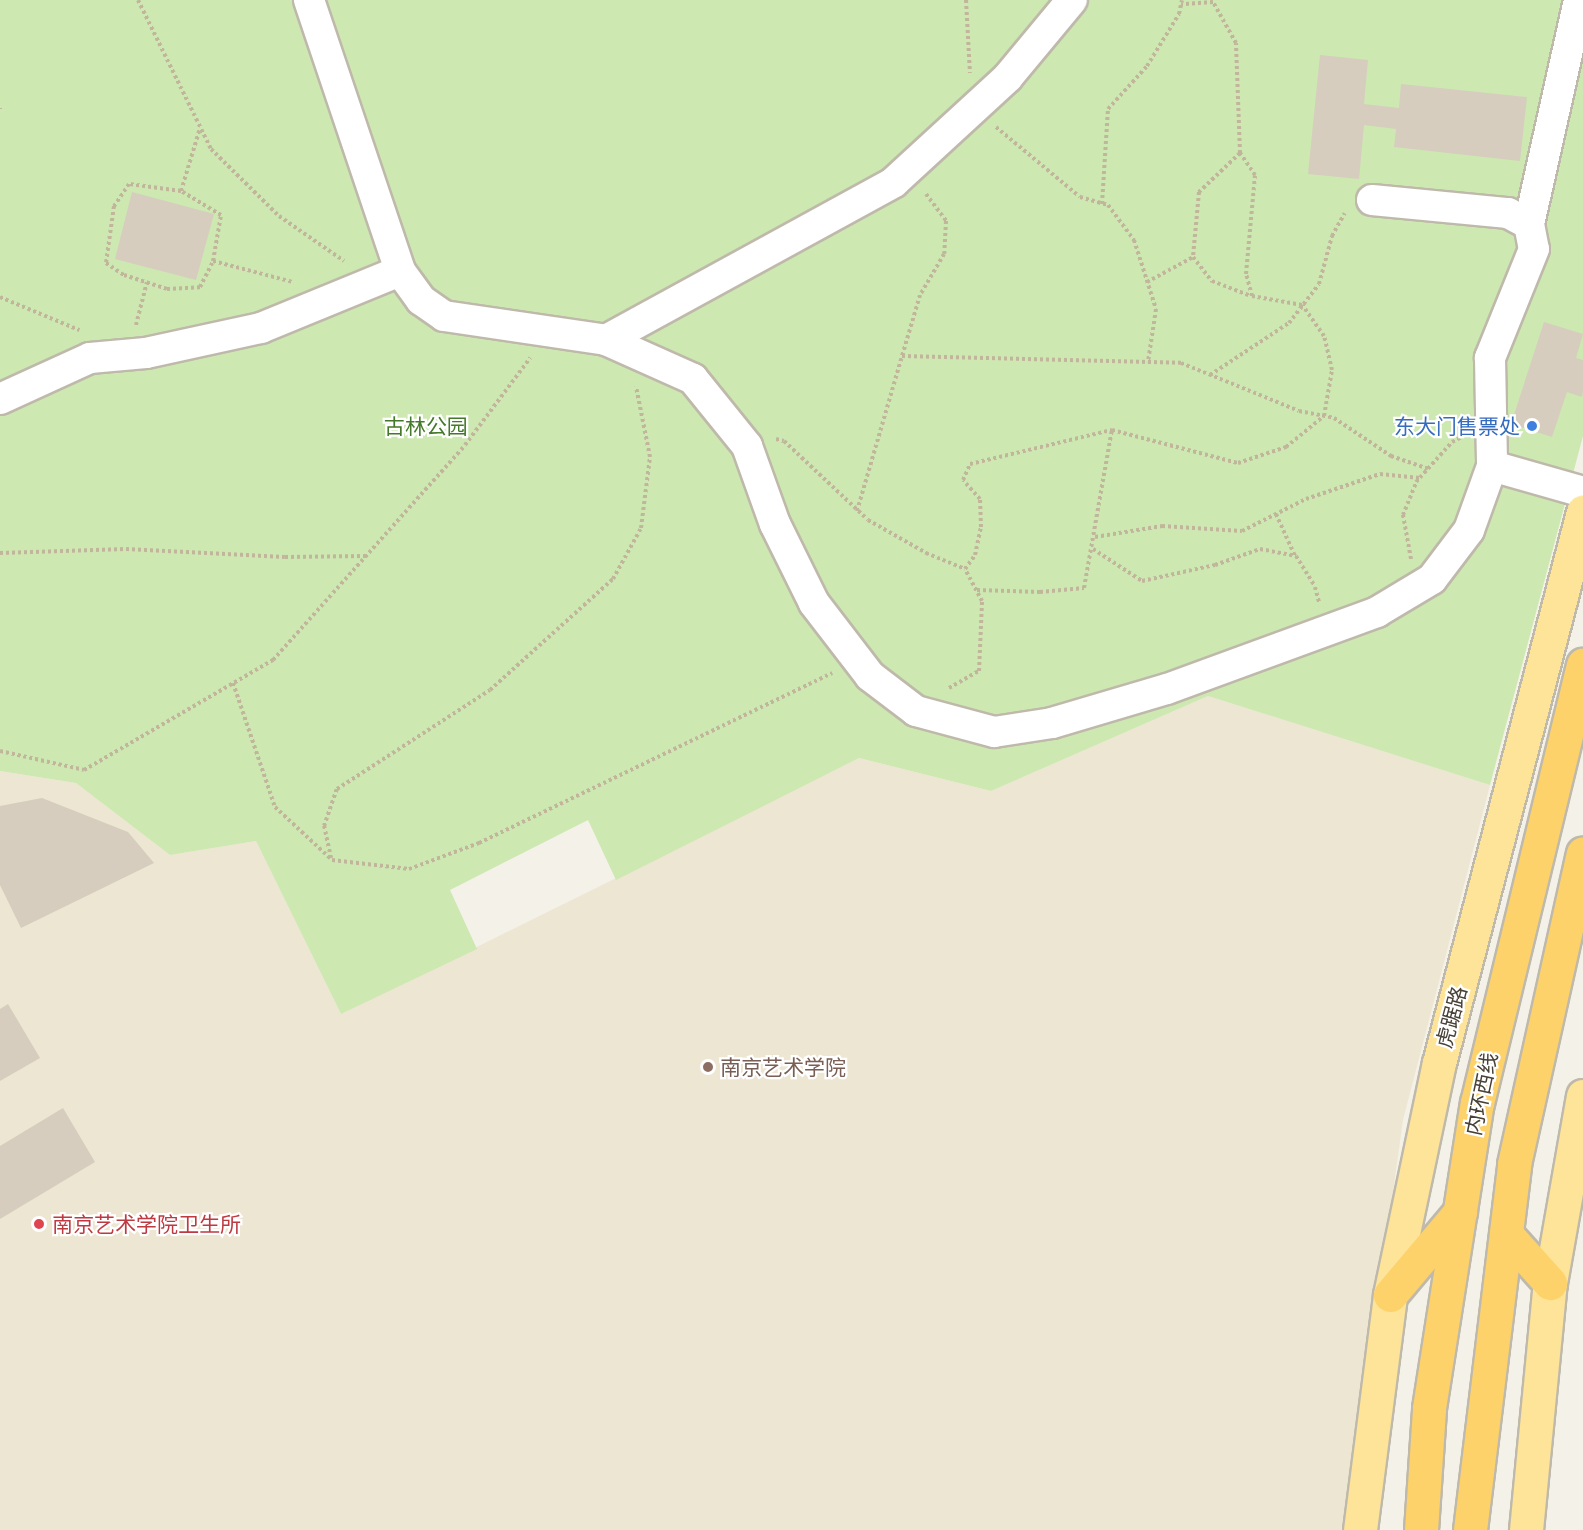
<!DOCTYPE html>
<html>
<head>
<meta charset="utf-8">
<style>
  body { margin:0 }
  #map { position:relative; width:1583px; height:1530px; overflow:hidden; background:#f4f1e8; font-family:"IBM Plex Sans","Noto Sans SC",sans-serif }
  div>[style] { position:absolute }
  .education>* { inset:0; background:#ede6d2 }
  .green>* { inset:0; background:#cde8b1 }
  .building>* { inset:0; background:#d6cdbe }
  .path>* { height:4px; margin-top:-2px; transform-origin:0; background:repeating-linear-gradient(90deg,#c1b59c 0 3px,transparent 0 6px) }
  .roads { filter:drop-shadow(2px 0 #bfb9ab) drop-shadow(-2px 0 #bfb9ab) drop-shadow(0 2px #bfb9ab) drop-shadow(0 -2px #bfb9ab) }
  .minor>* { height:30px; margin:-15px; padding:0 15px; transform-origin:15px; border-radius:15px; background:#fff }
  .major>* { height:33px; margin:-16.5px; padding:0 16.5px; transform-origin:16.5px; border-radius:16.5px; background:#fde498 }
  .highway>* { height:33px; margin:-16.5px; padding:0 16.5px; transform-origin:16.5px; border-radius:16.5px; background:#fdd26a }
  .dots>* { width:16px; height:16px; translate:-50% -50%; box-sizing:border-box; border:3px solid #fff; border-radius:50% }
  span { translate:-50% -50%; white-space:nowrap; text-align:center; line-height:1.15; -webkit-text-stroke:4.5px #fff; paint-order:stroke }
  .park-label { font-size:21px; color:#45792a }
  .shop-label { font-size:21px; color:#366cbe }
  .right { translate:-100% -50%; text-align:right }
  .street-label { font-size:21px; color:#474137 }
  .education-label { font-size:21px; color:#785e54 }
  .left { translate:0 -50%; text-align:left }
  .health-label { font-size:21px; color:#be3a42 }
</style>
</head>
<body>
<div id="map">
  <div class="education">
    <i style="clip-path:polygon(1208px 696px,1490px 785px,1403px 1120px,1346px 1530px,0 1530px,0 771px,76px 783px,170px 855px,256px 841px,341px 1014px,859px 758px,991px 791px)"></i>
  </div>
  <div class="green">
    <i style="clip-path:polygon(0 0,1583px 0,1583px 436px,1490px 785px,1208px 696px,991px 791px,859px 758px,616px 880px,588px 820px,450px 890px,477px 949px,341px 1014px,256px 841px,170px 855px,76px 783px,0 771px)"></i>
  </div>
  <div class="building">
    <i style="clip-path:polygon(1320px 55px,1368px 60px,1364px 104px,1399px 108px,1401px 84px,1527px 97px,1520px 161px,1394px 147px,1396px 129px,1364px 125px,1359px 179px,1308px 174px)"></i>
    <i style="clip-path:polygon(132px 192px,214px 214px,196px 280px,115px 259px)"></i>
    <i style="clip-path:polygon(1544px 322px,1583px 334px,1576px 358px,1583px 360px,1583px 392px,1582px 397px,1567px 392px,1552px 437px,1511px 424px)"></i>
    <i style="clip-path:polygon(42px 798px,128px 832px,154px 863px,21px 928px,0 885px,0 806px)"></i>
    <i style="clip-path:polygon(8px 1004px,40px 1058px,0 1081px,0 1009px)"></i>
    <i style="clip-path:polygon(63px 1108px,95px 1162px,0 1219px,0 1146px)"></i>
  </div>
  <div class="path">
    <i style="left:138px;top:0;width:166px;rotate:63.9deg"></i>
    <i style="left:211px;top:149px;width:95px;rotate:44.6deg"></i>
    <i style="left:279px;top:216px;width:79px;rotate:34.7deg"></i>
    <i style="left:966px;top:0;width:73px;rotate:86.9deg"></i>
    <i style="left:0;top:108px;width:1px;rotate:90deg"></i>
    <i style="left:996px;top:127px;width:109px;rotate:39.8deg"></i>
    <i style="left:1080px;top:197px;width:29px;rotate:16deg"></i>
    <i style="left:1108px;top:205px;width:44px;rotate:53.4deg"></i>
    <i style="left:1134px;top:240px;width:72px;rotate:72.3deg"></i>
    <i style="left:1156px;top:309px;width:54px;rotate:98.6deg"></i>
    <i style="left:1240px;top:153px;width:57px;rotate:136.4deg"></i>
    <i style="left:1199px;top:192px;width:65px;rotate:95.3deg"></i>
    <i style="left:1193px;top:257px;width:31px;rotate:52deg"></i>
    <i style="left:1212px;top:281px;width:42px;rotate:21deg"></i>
    <i style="left:181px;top:191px;width:52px;rotate:-172.3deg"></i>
    <i style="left:129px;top:184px;width:27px;rotate:124deg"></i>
    <i style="left:114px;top:206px;width:58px;rotate:98deg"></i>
    <i style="left:106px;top:263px;width:22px;rotate:34deg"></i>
    <i style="left:124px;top:275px;width:45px;rotate:18deg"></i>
    <i style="left:167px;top:289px;width:33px;rotate:-3deg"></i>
    <i style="left:200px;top:287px;width:29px;rotate:-63deg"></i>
    <i style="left:213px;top:261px;width:47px;rotate:-80.1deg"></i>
    <i style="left:221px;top:215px;width:47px;rotate:-149deg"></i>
    <i style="left:181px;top:191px;width:66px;rotate:-73.2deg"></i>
    <i style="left:926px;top:194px;width:34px;rotate:53deg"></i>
    <i style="left:946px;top:221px;width:33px;rotate:93deg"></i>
    <i style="left:944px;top:254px;width:48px;rotate:120.3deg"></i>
    <i style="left:920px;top:295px;width:64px;rotate:106.4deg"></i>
    <i style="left:902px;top:356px;width:279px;rotate:1.4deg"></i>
    <i style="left:1181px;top:363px;width:127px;rotate:22.1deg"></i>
    <i style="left:1299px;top:411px;width:36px;rotate:11deg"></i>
    <i style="left:1334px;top:418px;width:69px;rotate:33.7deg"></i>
    <i style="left:1391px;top:456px;width:39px;rotate:19deg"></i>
    <i style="left:1102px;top:204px;width:95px;rotate:-86.4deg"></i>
    <i style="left:1108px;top:109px;width:58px;rotate:-47.8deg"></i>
    <i style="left:1147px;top:66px;width:61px;rotate:-58.4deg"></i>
    <i style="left:1179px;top:14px;width:14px;rotate:-78deg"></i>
    <i style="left:213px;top:261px;width:83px;rotate:14.7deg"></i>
    <i style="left:1147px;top:282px;width:52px;rotate:-28.5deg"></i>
    <i style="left:0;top:297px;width:86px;rotate:22.7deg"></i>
    <i style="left:136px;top:325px;width:44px;rotate:-75.7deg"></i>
    <i style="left:1210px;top:375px;width:95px;rotate:-33.4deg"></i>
    <i style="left:1289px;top:323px;width:49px;rotate:-52.4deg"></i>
    <i style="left:1319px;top:284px;width:50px;rotate:-74.8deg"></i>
    <i style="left:1332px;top:236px;width:26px;rotate:-61deg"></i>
    <i style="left:776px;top:439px;width:8px;rotate:14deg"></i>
    <i style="left:784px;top:441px;width:115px;rotate:43.2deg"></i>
    <i style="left:868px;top:520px;width:67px;rotate:29.6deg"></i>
    <i style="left:926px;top:553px;width:42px;rotate:22.3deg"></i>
    <i style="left:857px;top:511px;width:161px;rotate:-73.8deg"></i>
    <i style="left:1276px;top:514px;width:46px;rotate:65.7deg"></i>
    <i style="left:1095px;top:537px;width:68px;rotate:-9.3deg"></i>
    <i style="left:1162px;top:526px;width:80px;rotate:3.6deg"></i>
    <i style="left:1242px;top:531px;width:72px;rotate:-26.6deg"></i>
    <i style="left:1306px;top:499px;width:78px;rotate:-18.7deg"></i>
    <i style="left:1380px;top:474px;width:40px;rotate:5.7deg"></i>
    <i style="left:1093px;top:549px;width:59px;rotate:33.1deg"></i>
    <i style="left:1142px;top:581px;width:75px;rotate:-12.4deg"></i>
    <i style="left:1215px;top:565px;width:48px;rotate:-19.6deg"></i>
    <i style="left:1260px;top:549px;width:37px;rotate:11deg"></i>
    <i style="left:1296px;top:556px;width:36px;rotate:58deg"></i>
    <i style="left:1315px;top:587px;width:16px;rotate:75deg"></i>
    <i style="left:0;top:553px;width:126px;rotate:-1.8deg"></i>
    <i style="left:126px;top:549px;width:159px;rotate:2.9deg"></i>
    <i style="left:285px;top:557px;width:80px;rotate:-0.7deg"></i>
    <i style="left:1411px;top:559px;width:45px;rotate:-100.3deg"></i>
    <i style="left:1403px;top:515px;width:35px;rotate:-68deg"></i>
    <i style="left:1416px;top:482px;width:54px;rotate:-48deg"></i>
    <i style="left:1452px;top:442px;width:11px;rotate:-27deg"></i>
    <i style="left:977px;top:590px;width:63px;rotate:1.8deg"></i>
    <i style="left:1040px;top:592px;width:44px;rotate:-5.2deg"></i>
    <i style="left:1084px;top:588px;width:160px;rotate:-80deg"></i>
    <i style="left:233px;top:683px;width:131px;rotate:71.3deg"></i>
    <i style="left:275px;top:807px;width:78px;rotate:42.9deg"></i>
    <i style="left:332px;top:860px;width:78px;rotate:6.7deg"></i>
    <i style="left:409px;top:869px;width:75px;rotate:-20.4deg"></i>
    <i style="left:479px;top:843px;width:392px;rotate:-25.7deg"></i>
    <i style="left:949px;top:688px;width:34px;rotate:-30deg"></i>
    <i style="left:979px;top:671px;width:70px;rotate:-87.5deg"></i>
    <i style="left:982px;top:601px;width:36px;rotate:-118deg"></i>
    <i style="left:965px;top:569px;width:17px;rotate:-54deg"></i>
    <i style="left:975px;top:555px;width:29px;rotate:-78deg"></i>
    <i style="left:981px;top:527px;width:28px;rotate:-92deg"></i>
    <i style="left:980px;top:499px;width:25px;rotate:-132deg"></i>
    <i style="left:963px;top:480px;width:17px;rotate:-66deg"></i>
    <i style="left:970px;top:464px;width:146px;rotate:-13.5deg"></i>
    <i style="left:1112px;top:430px;width:130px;rotate:14.7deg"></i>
    <i style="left:1238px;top:463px;width:51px;rotate:-18.4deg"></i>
    <i style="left:1286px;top:447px;width:49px;rotate:-39.2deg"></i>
    <i style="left:1324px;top:416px;width:47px;rotate:-80.1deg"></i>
    <i style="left:1332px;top:370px;width:35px;rotate:-103deg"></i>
    <i style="left:1324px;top:336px;width:38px;rotate:-125deg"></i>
    <i style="left:1302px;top:305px;width:51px;rotate:-169.8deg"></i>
    <i style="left:1252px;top:296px;width:23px;rotate:-105deg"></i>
    <i style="left:1246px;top:274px;width:99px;rotate:-84.8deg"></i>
    <i style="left:1255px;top:175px;width:27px;rotate:-124deg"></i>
    <i style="left:1240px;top:153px;width:110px;rotate:-92.1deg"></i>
    <i style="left:1236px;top:43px;width:47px;rotate:-119.3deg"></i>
    <i style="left:1213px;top:2px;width:32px;rotate:176deg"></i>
    <i style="left:0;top:751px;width:86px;rotate:12.7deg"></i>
    <i style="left:84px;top:770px;width:219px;rotate:-30.2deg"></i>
    <i style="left:273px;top:660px;width:288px;rotate:-48.2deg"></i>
    <i style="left:465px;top:445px;width:109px;rotate:-53.2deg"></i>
    <i style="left:331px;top:858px;width:33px;rotate:-102deg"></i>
    <i style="left:324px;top:826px;width:39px;rotate:-71deg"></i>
    <i style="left:337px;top:789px;width:182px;rotate:-32.9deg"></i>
    <i style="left:490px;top:690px;width:166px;rotate:-42.1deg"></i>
    <i style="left:613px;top:579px;width:58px;rotate:-61.2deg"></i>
    <i style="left:641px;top:528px;width:72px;rotate:-82.8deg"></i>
    <i style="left:650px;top:457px;width:72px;rotate:-101.2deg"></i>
  </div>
  <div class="roads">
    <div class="minor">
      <i style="left:309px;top:0;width:286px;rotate:71.4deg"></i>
      <i style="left:400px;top:271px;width:36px;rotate:54deg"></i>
      <i style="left:421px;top:300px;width:28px;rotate:35deg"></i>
      <i style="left:444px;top:316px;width:164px;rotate:8.4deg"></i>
      <i style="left:606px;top:340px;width:95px;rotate:24.1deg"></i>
      <i style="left:693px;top:379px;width:86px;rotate:51.1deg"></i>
      <i style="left:747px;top:446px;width:83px;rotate:70.3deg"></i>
      <i style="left:775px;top:524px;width:88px;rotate:63.7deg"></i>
      <i style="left:814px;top:603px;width:92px;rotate:52.5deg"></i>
      <i style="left:870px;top:676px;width:58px;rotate:37.3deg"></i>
      <i style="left:916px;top:711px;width:81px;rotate:15.1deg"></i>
      <i style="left:994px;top:732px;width:59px;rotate:-8.8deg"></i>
      <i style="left:1052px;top:723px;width:120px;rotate:-16.5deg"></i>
      <i style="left:1167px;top:689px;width:224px;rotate:-20.1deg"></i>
      <i style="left:1377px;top:612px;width:64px;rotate:-31deg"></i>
      <i style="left:1432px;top:579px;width:61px;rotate:-52.9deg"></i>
      <i style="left:1469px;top:530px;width:68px;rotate:-70.2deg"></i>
      <i style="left:1372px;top:200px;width:137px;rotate:5.5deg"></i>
      <i style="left:1508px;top:213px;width:24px;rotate:28deg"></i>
      <i style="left:1529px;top:224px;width:25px;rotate:79deg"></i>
      <i style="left:1534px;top:249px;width:118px;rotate:112deg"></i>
      <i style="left:1490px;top:358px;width:108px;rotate:88.9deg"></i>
      <i style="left:1492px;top:466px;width:95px;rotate:15.9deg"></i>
      <i style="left:1529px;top:224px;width:230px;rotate:-77.4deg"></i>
      <i style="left:606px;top:340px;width:328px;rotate:-28.7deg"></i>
      <i style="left:894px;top:182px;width:155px;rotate:-42.6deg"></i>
      <i style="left:1008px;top:77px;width:100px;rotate:-50.3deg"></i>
      <i style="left:0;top:399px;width:99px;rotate:-24.5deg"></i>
      <i style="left:90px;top:358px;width:56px;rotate:-5.1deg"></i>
      <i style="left:146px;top:353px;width:118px;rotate:-12.3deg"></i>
      <i style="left:261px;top:328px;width:150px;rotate:-22.3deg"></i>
    </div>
    <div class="major">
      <i style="left:1360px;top:1530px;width:237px;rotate:-82.7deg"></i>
      <i style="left:1390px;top:1295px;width:237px;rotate:-78.1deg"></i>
      <i style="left:1439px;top:1063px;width:570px;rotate:-75.35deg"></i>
      <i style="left:1526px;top:1530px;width:248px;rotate:-84.5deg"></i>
      <i style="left:1550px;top:1283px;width:190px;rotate:-80deg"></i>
    </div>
    <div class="highway">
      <i style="left:1506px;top:1234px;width:66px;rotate:48.1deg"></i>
      <i style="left:1390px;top:1295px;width:109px;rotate:-49.9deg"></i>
      <i style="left:1421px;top:1530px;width:122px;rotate:-86.2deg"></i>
      <i style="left:1429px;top:1408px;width:309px;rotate:-81.1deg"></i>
      <i style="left:1477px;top:1103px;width:451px;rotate:-76.4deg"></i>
      <i style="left:1470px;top:1530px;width:369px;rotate:-83.1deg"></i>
      <i style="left:1514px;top:1164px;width:318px;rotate:-77.5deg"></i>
    </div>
  </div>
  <div class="dots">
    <i style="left:1532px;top:426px;background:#3f7fe0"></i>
    <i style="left:708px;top:1067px;background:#8d6e63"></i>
    <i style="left:39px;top:1224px;background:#e0444e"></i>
  </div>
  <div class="park-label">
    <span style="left:426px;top:426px">古林公园</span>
  </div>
  <div class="shop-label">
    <span class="right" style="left:1520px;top:426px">东大门售票处</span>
  </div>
  <div class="street-label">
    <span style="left:1451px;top:1017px;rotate:-75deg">虎踞路</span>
    <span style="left:1481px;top:1094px;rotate:-78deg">内环西线</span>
  </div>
  <div class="education-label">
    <span class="left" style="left:720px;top:1067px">南京艺术学院</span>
  </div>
  <div class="health-label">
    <span class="left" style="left:52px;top:1224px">南京艺术学院卫生所</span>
  </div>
</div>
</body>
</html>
